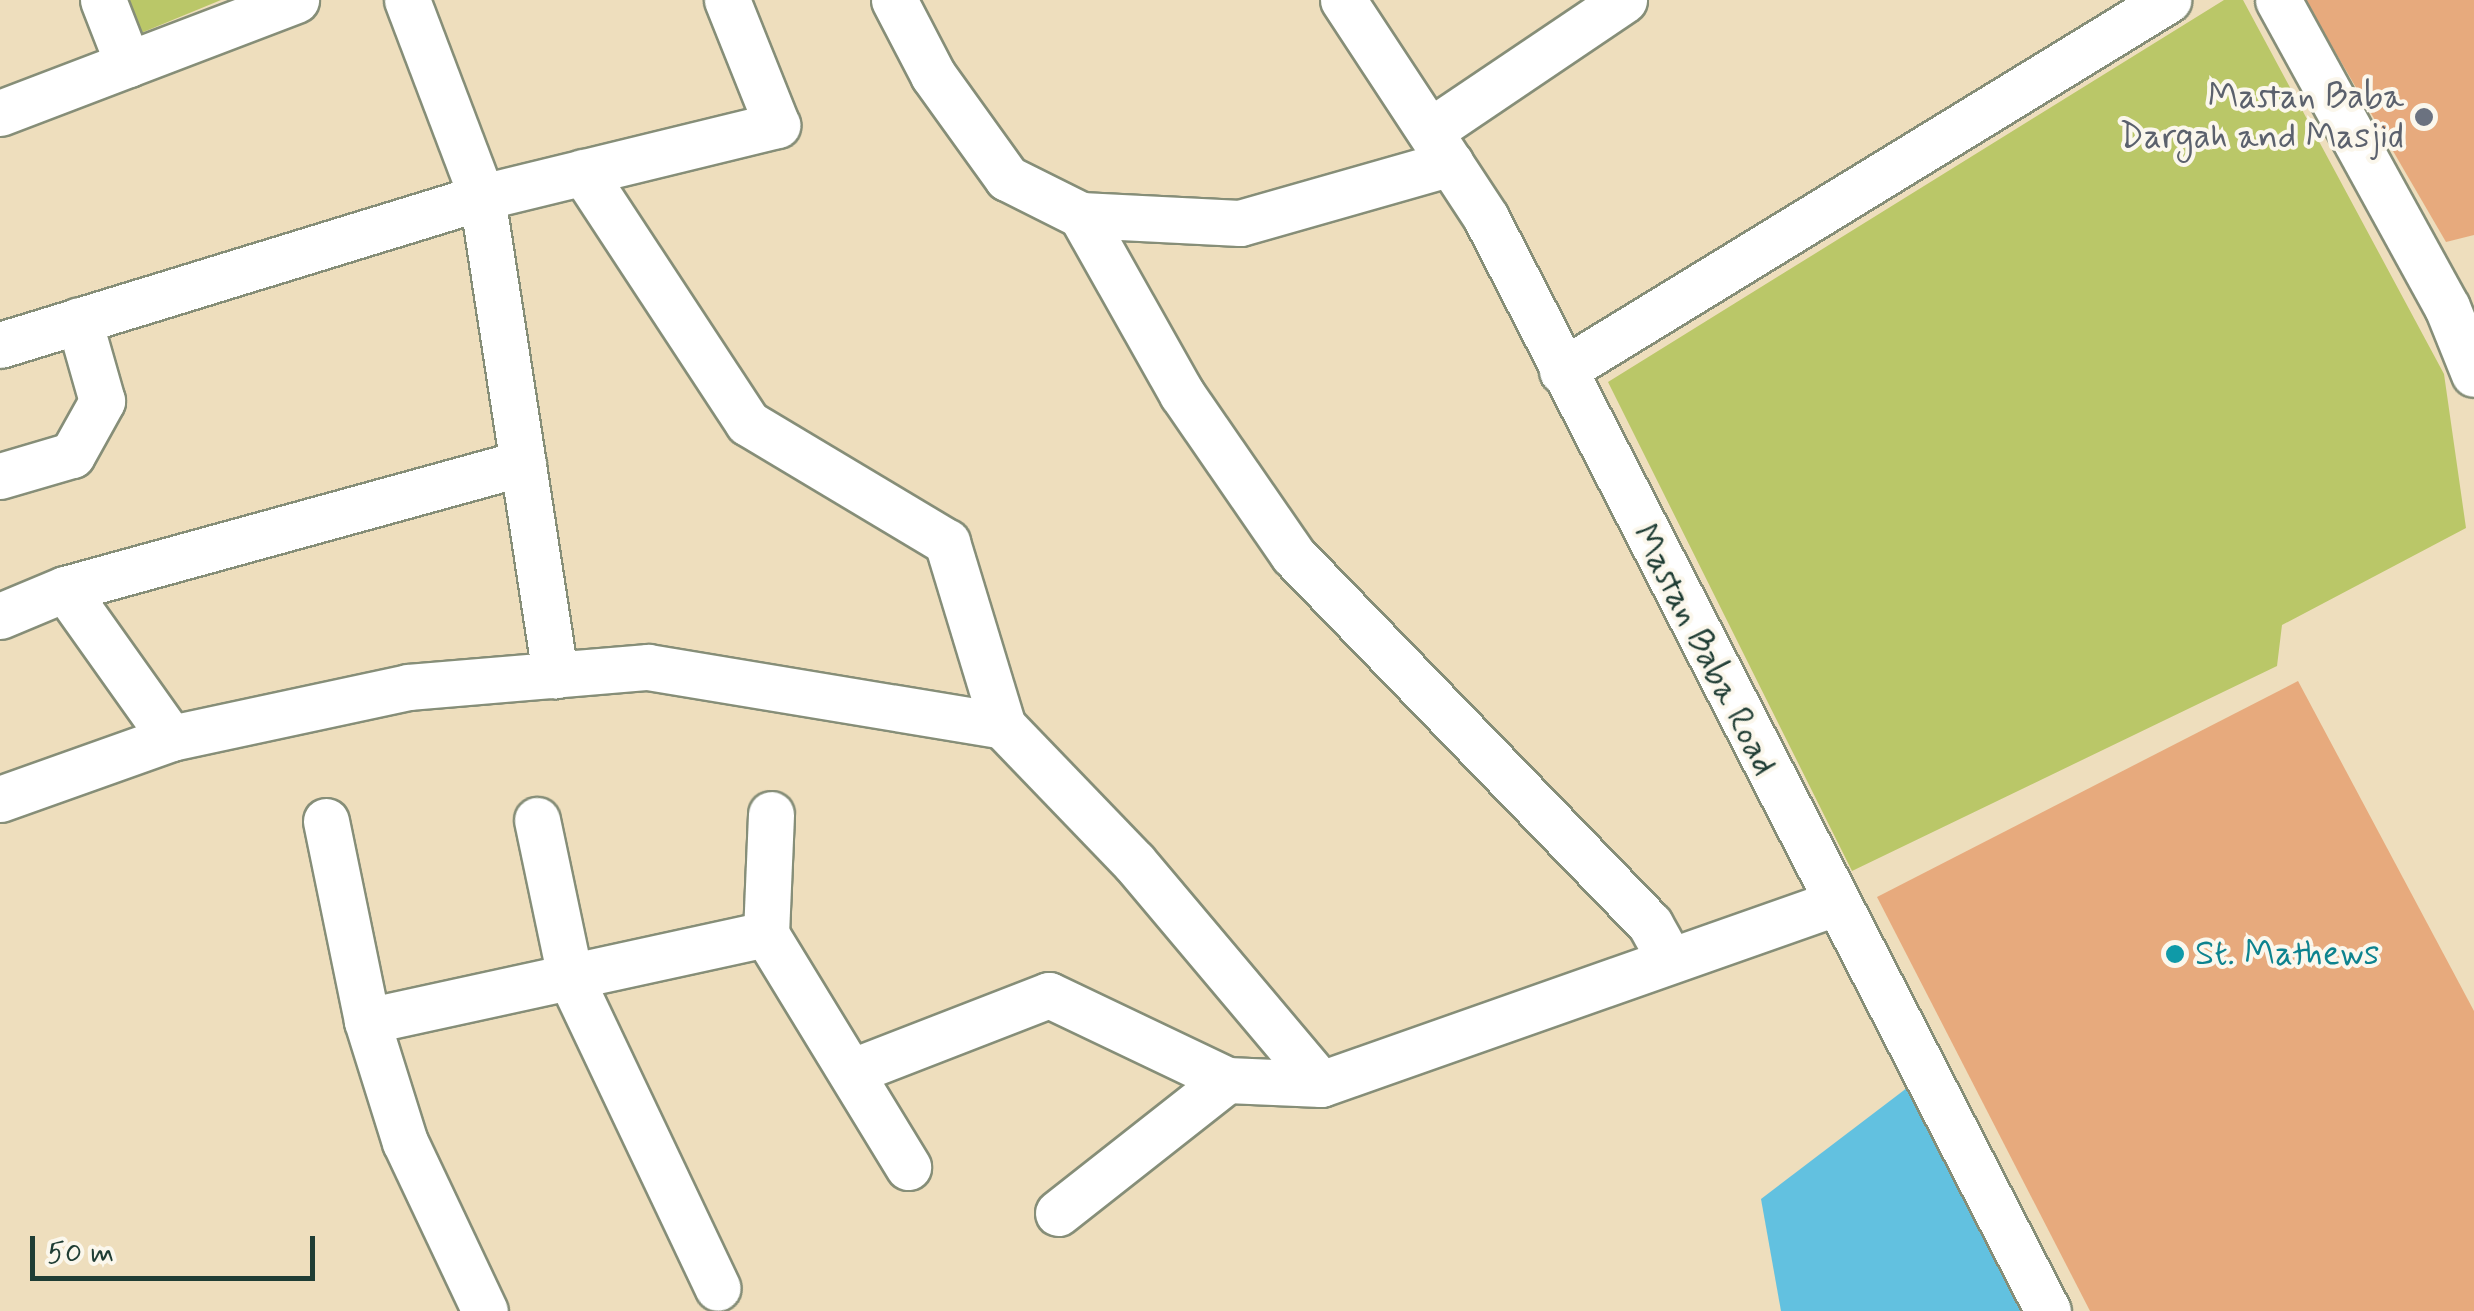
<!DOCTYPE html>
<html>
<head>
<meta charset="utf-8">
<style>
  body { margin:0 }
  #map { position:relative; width:2474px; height:1311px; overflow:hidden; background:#eedebd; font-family:Mynerve,sans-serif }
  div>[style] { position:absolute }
  .green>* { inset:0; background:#bac768 }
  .water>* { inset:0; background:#62c1e0 }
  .building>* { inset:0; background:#e7aa7d }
  .roads { filter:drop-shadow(2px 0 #868e78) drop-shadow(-2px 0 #868e78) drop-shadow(0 2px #868e78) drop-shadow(0 -2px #868e78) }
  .minor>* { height:45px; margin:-22.5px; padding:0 22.5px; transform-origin:22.5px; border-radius:22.5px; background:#fff }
  .dots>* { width:28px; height:28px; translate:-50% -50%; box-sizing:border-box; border:5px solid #fbf7ec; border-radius:50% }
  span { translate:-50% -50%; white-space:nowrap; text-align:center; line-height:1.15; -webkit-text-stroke:8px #fbf7ec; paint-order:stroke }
  .worship-label { font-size:35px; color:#5b616d }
  .right { translate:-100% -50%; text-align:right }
  .street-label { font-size:35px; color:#1f3d34 }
  .culture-label { font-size:35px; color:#0d838f }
  .left { translate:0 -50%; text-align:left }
  .scale { position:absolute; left:30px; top:1236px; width:285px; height:45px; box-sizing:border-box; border:5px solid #1f3d34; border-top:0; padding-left:12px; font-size:30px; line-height:35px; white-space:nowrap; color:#1f3d34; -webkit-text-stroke:8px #fbf7ec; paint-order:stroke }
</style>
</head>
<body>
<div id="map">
  <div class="green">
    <i style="clip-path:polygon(105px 0,221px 0,124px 40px)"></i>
    <i style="clip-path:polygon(2224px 0,2243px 0,2444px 374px,2466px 528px,2282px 625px,2277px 666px,1852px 871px,1608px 382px)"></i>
  </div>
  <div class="water">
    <i style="clip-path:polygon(1924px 1075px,2052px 1311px,1781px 1311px,1761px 1199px)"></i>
  </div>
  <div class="building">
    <i style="clip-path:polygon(2305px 0,2474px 0,2474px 235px,2446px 242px)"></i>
    <i style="clip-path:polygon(2298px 681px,2474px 1011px,2474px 1311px,2090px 1311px,1877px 897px)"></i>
  </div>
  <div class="roads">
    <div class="minor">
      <i style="left:103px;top:0;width:69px;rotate:68.7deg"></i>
      <i style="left:407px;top:0;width:211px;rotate:69.2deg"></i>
      <i style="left:482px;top:197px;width:484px;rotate:81.3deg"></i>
      <i style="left:894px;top:0;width:85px;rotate:62.5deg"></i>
      <i style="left:933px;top:75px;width:127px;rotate:54.3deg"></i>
      <i style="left:1007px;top:178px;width:83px;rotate:26.6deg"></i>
      <i style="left:1081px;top:215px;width:159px;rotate:2.9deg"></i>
      <i style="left:1240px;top:223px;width:219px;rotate:-15.9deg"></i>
      <i style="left:1343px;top:0;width:261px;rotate:56.7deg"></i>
      <i style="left:1486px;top:218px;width:1229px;rotate:62.79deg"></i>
      <i style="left:2278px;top:0;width:350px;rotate:61.2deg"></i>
      <i style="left:2447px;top:307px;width:72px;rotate:68.1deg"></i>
      <i style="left:0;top:113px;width:317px;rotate:-20.9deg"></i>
      <i style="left:1430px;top:131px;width:234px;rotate:-34deg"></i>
      <i style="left:583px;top:172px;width:300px;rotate:56.7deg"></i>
      <i style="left:748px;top:423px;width:232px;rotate:30.9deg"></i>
      <i style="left:947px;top:542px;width:192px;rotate:73.1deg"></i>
      <i style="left:1081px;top:215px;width:206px;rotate:60.6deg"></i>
      <i style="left:1182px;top:394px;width:196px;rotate:55.4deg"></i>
      <i style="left:1293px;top:555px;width:513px;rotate:45.95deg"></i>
      <i style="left:1650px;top:924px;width:41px;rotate:60.9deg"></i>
      <i style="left:0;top:345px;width:504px;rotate:-17.07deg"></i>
      <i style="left:482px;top:197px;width:304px;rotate:-13.7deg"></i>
      <i style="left:777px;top:125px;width:135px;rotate:-111.8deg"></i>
      <i style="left:1562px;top:371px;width:711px;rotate:-31.48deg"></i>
      <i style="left:0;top:476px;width:75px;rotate:-16.3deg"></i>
      <i style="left:72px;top:455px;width:62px;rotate:-60.9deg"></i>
      <i style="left:102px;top:401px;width:84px;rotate:-105.9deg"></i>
      <i style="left:65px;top:589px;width:475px;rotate:-15.4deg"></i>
      <i style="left:0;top:616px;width:70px;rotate:-22.6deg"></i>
      <i style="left:65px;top:589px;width:183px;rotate:54.6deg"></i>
      <i style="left:0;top:799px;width:182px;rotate:-19.6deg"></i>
      <i style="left:171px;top:738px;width:242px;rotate:-12.1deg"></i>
      <i style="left:408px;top:687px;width:241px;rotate:-4.8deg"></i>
      <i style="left:648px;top:667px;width:360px;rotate:9.4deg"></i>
      <i style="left:1003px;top:726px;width:189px;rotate:46.1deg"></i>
      <i style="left:1134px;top:862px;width:290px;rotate:49.9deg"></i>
      <i style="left:1321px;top:1084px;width:545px;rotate:-19.4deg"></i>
      <i style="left:537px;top:820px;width:160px;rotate:78.1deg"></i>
      <i style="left:570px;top:977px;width:344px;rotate:64.6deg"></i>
      <i style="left:326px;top:821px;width:204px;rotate:78.4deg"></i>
      <i style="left:367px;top:1021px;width:127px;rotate:72.6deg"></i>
      <i style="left:405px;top:1142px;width:187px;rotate:64.7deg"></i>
      <i style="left:766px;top:934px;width:120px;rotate:-87.6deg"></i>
      <i style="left:367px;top:1021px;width:408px;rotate:-12.3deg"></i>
      <i style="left:766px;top:934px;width:273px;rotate:58.6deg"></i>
      <i style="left:853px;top:1071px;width:210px;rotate:-21.2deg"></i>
      <i style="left:1049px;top:995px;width:197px;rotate:25.5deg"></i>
      <i style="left:1227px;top:1080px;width:94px;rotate:2.4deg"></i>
      <i style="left:1058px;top:1213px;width:215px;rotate:-38.2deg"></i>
    </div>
  </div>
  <div class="dots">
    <i style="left:2424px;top:117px;background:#6b7280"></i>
    <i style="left:2175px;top:954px;background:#0f9aa8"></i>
  </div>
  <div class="worship-label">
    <span class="right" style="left:2404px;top:117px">Mastan Baba<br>Dargah and Masjid</span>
  </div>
  <div class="street-label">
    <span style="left:1704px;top:650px;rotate:63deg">Mastan Baba Road</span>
  </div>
  <div class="culture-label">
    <span class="left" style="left:2195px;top:954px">St. Mathews</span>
  </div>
  <div class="scale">50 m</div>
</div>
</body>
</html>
